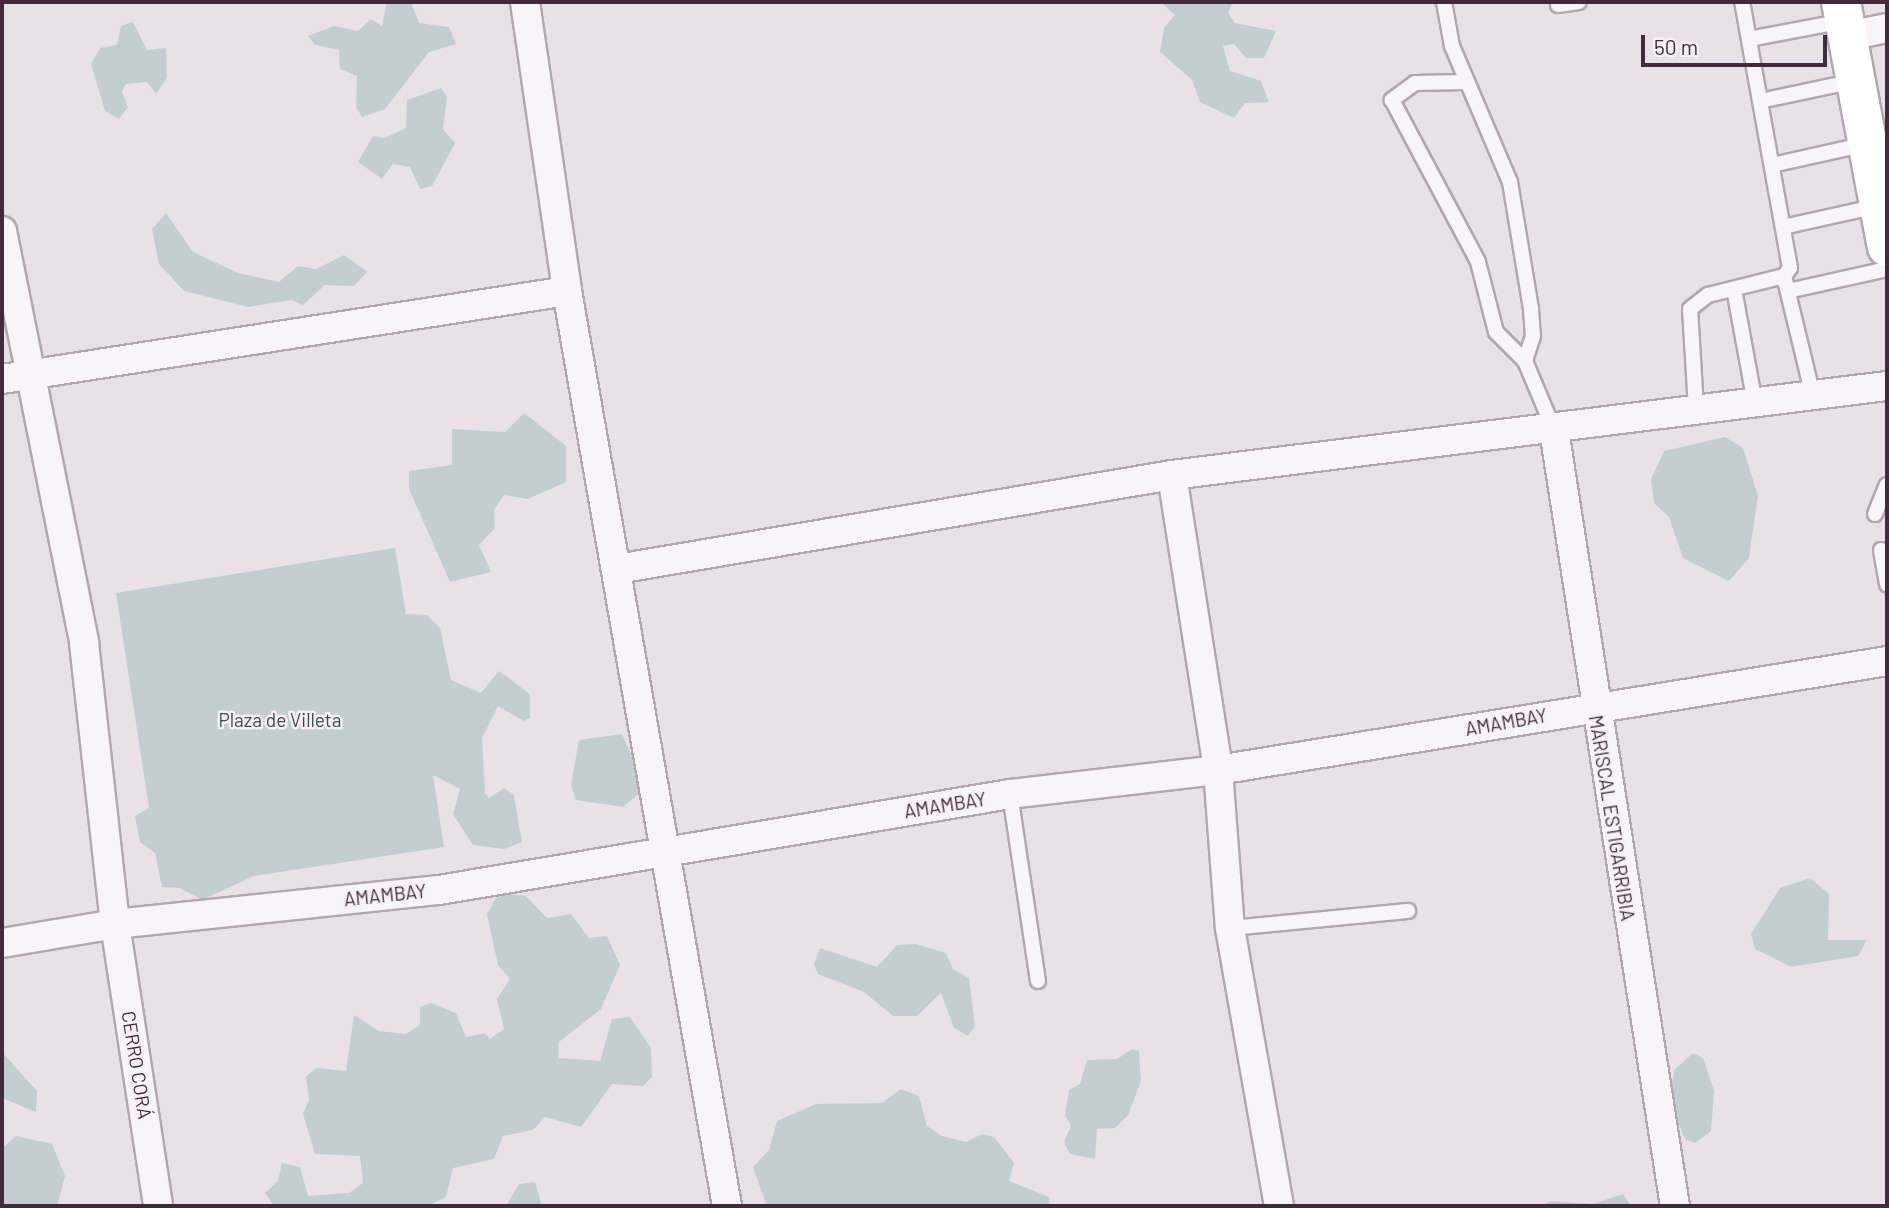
<!DOCTYPE html>
<html>
<head>
<meta charset="utf-8">
<style>
  body { margin:0 }
  #map { position:relative; width:1889px; height:1208px; overflow:hidden; background:#e9e1e8; font-family:Barlow,sans-serif }
  div>[style] { position:absolute }
  .green>* { inset:0; background:#c3ced3 }
  .roads { filter:drop-shadow(2px 0 #b3a6b1) drop-shadow(-2px 0 #b3a6b1) drop-shadow(0 2px #b3a6b1) drop-shadow(0 -2px #b3a6b1) }
  .lane>* { height:14px; margin:-7px; padding:0 7px; transform-origin:7px; border-radius:7px; background:#f8f4f7 }
  .street>* { height:28px; margin:-14px; padding:0 14px; transform-origin:14px; border-radius:14px; background:#f8f4f7 }
  .primary>* { height:38px; margin:-19px; padding:0 19px; transform-origin:19px; border-radius:19px; background:#fff }
  span { translate:-50% -50%; white-space:nowrap; text-align:center; line-height:1.15; -webkit-text-stroke:5px #f7f1f6; paint-order:stroke }
  .park-label { font-size:19px; color:#384e5c }
  .street-label { font-size:19px; color:#412a3c }
  .frame { position:absolute; inset:0; border:4px solid #412a3c; pointer-events:none }
  .scale { position:absolute; left:1641px; top:35px; width:186px; height:32px; box-sizing:border-box; border:4px solid #412a3c; border-top:0; padding-left:9px; font-size:21px; line-height:24px; white-space:nowrap; color:#412a3c; -webkit-text-stroke:5px #f7f1f6; paint-order:stroke }
</style>
</head>
<body>
<div id="map">
  <div class="green">
    <i style="clip-path:polygon(387px 2px,411px 2px,419px 23px,449px 27px,456px 44px,429px 52px,385px 109px,362px 117px,356px 107px,357px 76px,340px 69px,339px 50px,315px 45px,308px 36px,334px 26px,358px 31px,371px 19px,382px 26px)"></i>
    <i style="clip-path:polygon(1161px 2px,1233px 2px,1228px 13px,1235px 23px,1276px 31px,1264px 58px,1246px 58px,1234px 44px,1223px 46px,1230px 71px,1261px 81px,1269px 102px,1245px 103px,1234px 118px,1200px 102px,1192px 80px,1160px 52px,1164px 28px,1175px 15px)"></i>
    <i style="clip-path:polygon(133px 22px,147px 50px,166px 48px,167px 78px,156px 94px,147px 82px,126px 84px,122px 92px,128px 107px,119px 119px,105px 111px,91px 64px,100px 48px,117px 45px,121px 26px)"></i>
    <i style="clip-path:polygon(441px 88px,447px 97px,443px 129px,455px 143px,432px 186px,420px 189px,410px 167px,393px 164px,382px 179px,358px 162px,373px 136px,385px 138px,406px 128px,407px 100px)"></i>
    <i style="clip-path:polygon(166px 213px,193px 252px,238px 273px,279px 282px,298px 266px,316px 269px,344px 255px,367px 272px,354px 286px,325px 285px,303px 305px,292px 300px,248px 307px,184px 291px,159px 264px,152px 229px)"></i>
    <i style="clip-path:polygon(524px 413px,566px 446px,566px 482px,528px 499px,504px 495px,494px 510px,495px 528px,479px 545px,491px 572px,450px 582px,409px 489px,409px 471px,452px 465px,452px 429px,505px 432px)"></i>
    <i style="clip-path:polygon(1725px 437px,1743px 448px,1758px 496px,1749px 558px,1729px 581px,1683px 558px,1669px 517px,1654px 503px,1651px 479px,1664px 451px)"></i>
    <i style="clip-path:polygon(395px 548px,406px 614px,427px 615px,440px 628px,451px 680px,481px 693px,499px 671px,530px 694px,530px 718px,524px 721px,498px 706px,482px 738px,485px 793px,489px 798px,504px 788px,514px 795px,522px 842px,504px 849px,473px 845px,453px 814px,460px 789px,433px 775px,444px 847px,254px 876px,202px 900px,180px 888px,162px 887px,155px 853px,140px 842px,135px 816px,149px 808px,116px 593px)"></i>
    <i style="clip-path:polygon(622px 734px,639px 773px,639px 794px,623px 807px,576px 800px,571px 785px,579px 740px)"></i>
    <i style="clip-path:polygon(1810px 878px,1829px 894px,1828px 940px,1867px 940px,1858px 956px,1791px 967px,1755px 949px,1751px 934px,1780px 888px)"></i>
    <i style="clip-path:polygon(508px 894px,526px 896px,547px 918px,571px 914px,589px 938px,607px 936px,620px 965px,601px 1009px,559px 1042px,558px 1058px,600px 1061px,612px 1019px,630px 1017px,651px 1048px,652px 1077px,643px 1086px,612px 1084px,581px 1127px,545px 1117px,533px 1130px,503px 1136px,494px 1159px,453px 1168px,446px 1197px,428px 1206px,274px 1206px,265px 1193px,278px 1181px,282px 1163px,300px 1167px,308px 1196px,349px 1193px,363px 1183px,360px 1156px,315px 1154px,303px 1114px,309px 1100px,306px 1076px,317px 1068px,346px 1071px,354px 1015px,379px 1031px,406px 1034px,420px 1025px,420px 1007px,431px 1003px,456px 1013px,466px 1037px,485px 1033px,490px 1039px,504px 1029px,497px 999px,510px 979px,498px 965px,487px 914px,496px 898px)"></i>
    <i style="clip-path:polygon(916px 944px,946px 953px,953px 969px,969px 978px,975px 1026px,968px 1036px,954px 1028px,941px 993px,917px 1016px,893px 1016px,864px 992px,818px 974px,814px 964px,820px 948px,877px 967px,897px 945px)"></i>
    <i style="clip-path:polygon(1132px 1049px,1139px 1051px,1141px 1081px,1128px 1115px,1115px 1128px,1097px 1129px,1095px 1159px,1070px 1154px,1064px 1142px,1071px 1126px,1065px 1115px,1069px 1090px,1080px 1084px,1087px 1060px,1117px 1059px)"></i>
    <i style="clip-path:polygon(2px 1052px,37px 1091px,36px 1112px,2px 1098px)"></i>
    <i style="clip-path:polygon(1693px 1053px,1703px 1058px,1714px 1091px,1711px 1131px,1695px 1143px,1685px 1139px,1677px 1119px,1671px 1087px,1675px 1069px)"></i>
    <i style="clip-path:polygon(901px 1089px,919px 1096px,927px 1126px,942px 1136px,966px 1142px,982px 1134px,994px 1137px,1014px 1163px,1009px 1181px,1049px 1197px,1050px 1206px,767px 1206px,753px 1167px,769px 1150px,777px 1121px,816px 1104px,882px 1103px)"></i>
    <i style="clip-path:polygon(16px 1136px,52px 1144px,65px 1176px,57px 1206px,2px 1206px,2px 1148px)"></i>
    <i style="clip-path:polygon(535px 1182px,542px 1206px,506px 1206px,519px 1184px)"></i>
    <i style="clip-path:polygon(1623px 1194px,1631px 1206px,1541px 1206px,1551px 1201px,1593px 1204px)"></i>
  </div>
  <div class="roads">
    <div class="lane">
      <i style="left:1444px;top:2px;width:45px;rotate:79.7deg"></i>
      <i style="left:1452px;top:46px;width:148px;rotate:66.9deg"></i>
      <i style="left:1510px;top:182px;width:129px;rotate:80.6deg"></i>
      <i style="left:1531px;top:309px;width:27px;rotate:86deg"></i>
      <i style="left:1533px;top:336px;width:26px;rotate:108deg"></i>
      <i style="left:1558px;top:5px;width:21px;rotate:-8deg"></i>
      <i style="left:1749px;top:39px;width:96px;rotate:-10.8deg"></i>
      <i style="left:1465px;top:82px;width:50px;rotate:178.9deg"></i>
      <i style="left:1415px;top:83px;width:29px;rotate:144deg"></i>
      <i style="left:1392px;top:100px;width:183px;rotate:62deg"></i>
      <i style="left:1478px;top:262px;width:72px;rotate:75.6deg"></i>
      <i style="left:1496px;top:332px;width:41px;rotate:45deg"></i>
      <i style="left:1525px;top:361px;width:75px;rotate:67.2deg"></i>
      <i style="left:1760px;top:101px;width:96px;rotate:-12deg"></i>
      <i style="left:1772px;top:165px;width:96px;rotate:-12.6deg"></i>
      <i style="left:1783px;top:227px;width:97px;rotate:-12.5deg"></i>
      <i style="left:1784px;top:276px;width:123px;rotate:76.4deg"></i>
      <i style="left:1734px;top:289px;width:116px;rotate:79.6deg"></i>
      <i style="left:1788px;top:291px;width:101px;rotate:-12.5deg"></i>
      <i style="left:1696px;top:409px;width:100px;rotate:-93.4deg"></i>
      <i style="left:1690px;top:309px;width:23px;rotate:-38deg"></i>
      <i style="left:1708px;top:295px;width:78px;rotate:-14deg"></i>
      <i style="left:1784px;top:276px;width:10px;rotate:-53deg"></i>
      <i style="left:1790px;top:268px;width:270px;rotate:-100.2deg"></i>
      <i style="left:1875px;top:514px;width:31px;rotate:-68deg"></i>
      <i style="left:1881px;top:550px;width:35px;rotate:80deg"></i>
      <i style="left:1010px;top:794px;width:189px;rotate:81.5deg"></i>
      <i style="left:1230px;top:928px;width:179px;rotate:-5.5deg"></i>
    </div>
    <div class="street">
      <i style="left:525px;top:2px;width:292px;rotate:81.7deg"></i>
      <i style="left:567px;top:291px;width:929px;rotate:80.08deg"></i>
      <i style="left:1847px;top:36px;width:41px;rotate:-11.3deg"></i>
      <i style="left:2px;top:231px;width:420px;rotate:78.7deg"></i>
      <i style="left:84px;top:643px;width:283px;rotate:83.7deg"></i>
      <i style="left:115px;top:924px;width:285px;rotate:81.3deg"></i>
      <i style="left:2px;top:379px;width:572px;rotate:-8.85deg"></i>
      <i style="left:1554px;top:430px;width:785px;rotate:81.14deg"></i>
      <i style="left:1172px;top:475px;width:299px;rotate:81.1deg"></i>
      <i style="left:1218px;top:770px;width:158px;rotate:85.7deg"></i>
      <i style="left:1230px;top:928px;width:282px;rotate:80deg"></i>
      <i style="left:617px;top:569px;width:563px;rotate:-9.61deg"></i>
      <i style="left:1172px;top:475px;width:721px;rotate:-7.1deg"></i>
      <i style="left:2px;top:943px;width:115px;rotate:-9.5deg"></i>
      <i style="left:115px;top:924px;width:326px;rotate:-6deg"></i>
      <i style="left:439px;top:890px;width:579px;rotate:-9.54deg"></i>
      <i style="left:1010px;top:794px;width:209px;rotate:-6.6deg"></i>
      <i style="left:1218px;top:770px;width:678px;rotate:-9.25deg"></i>
    </div>
    <div class="primary">
      <i style="left:1841px;top:2px;width:249px;rotate:79.4deg"></i>
    </div>
  </div>
  <div class="park-label">
    <span style="left:280px;top:720px">Plaza de Villeta</span>
  </div>
  <div class="street-label">
    <span style="left:1506px;top:722px;rotate:-10deg">AMAMBAY</span>
    <span style="left:945px;top:805px;rotate:-9deg">AMAMBAY</span>
    <span style="left:1612px;top:818px;rotate:81deg">MARISCAL ESTIGARRIBIA</span>
    <span style="left:385px;top:895px;rotate:-6deg">AMAMBAY</span>
    <span style="left:137px;top:1065px;rotate:81deg">CERRO CORÁ</span>
  </div>
  <div class="frame"></div>
  <div class="scale">50 m</div>
</div>
</body>
</html>
